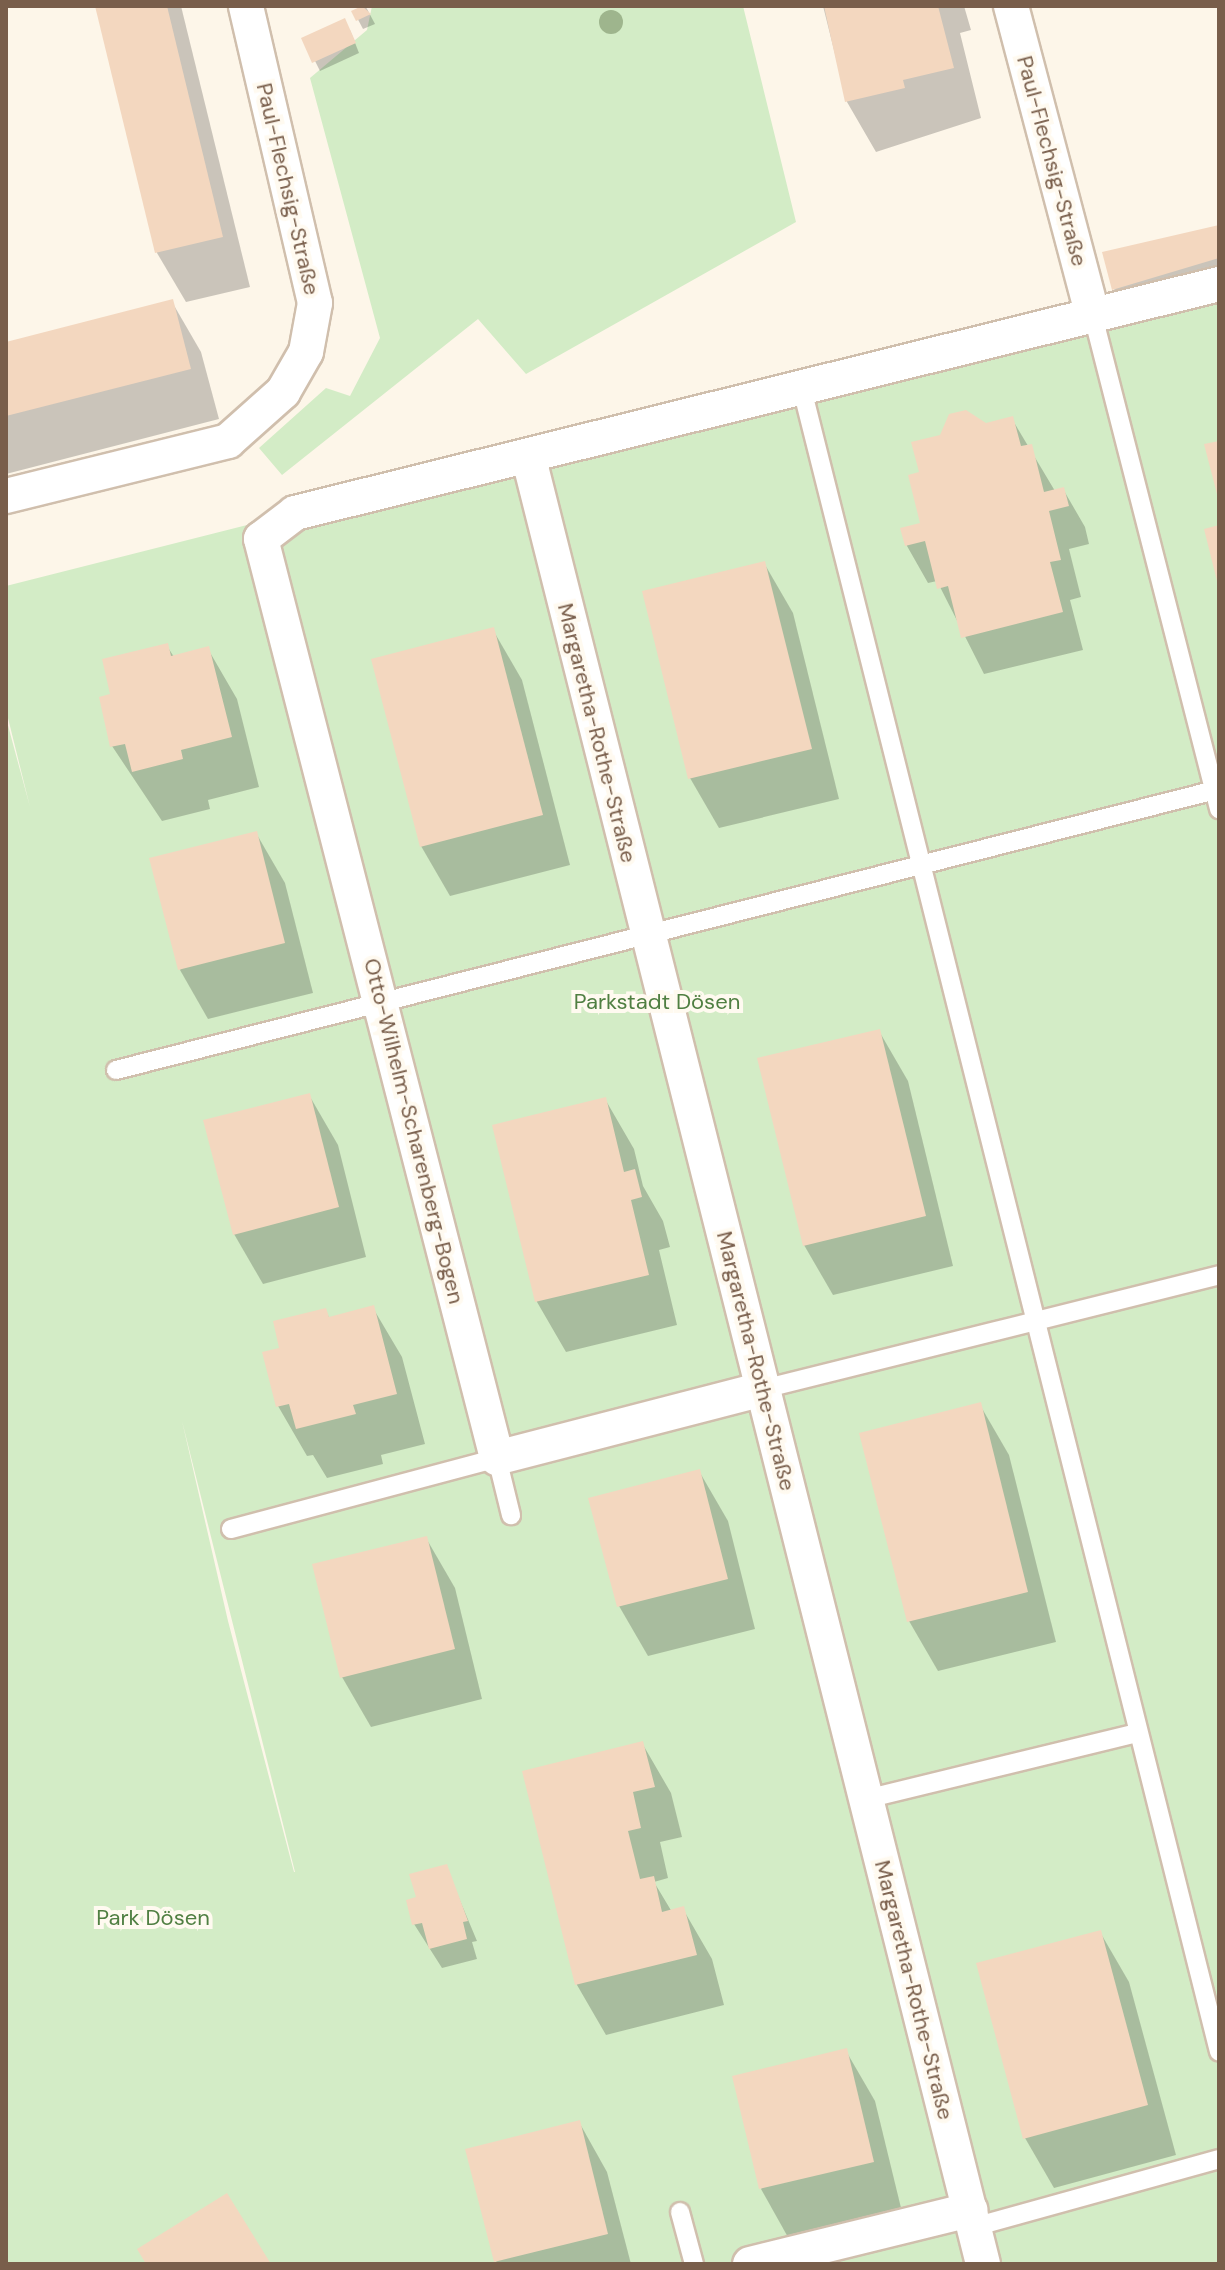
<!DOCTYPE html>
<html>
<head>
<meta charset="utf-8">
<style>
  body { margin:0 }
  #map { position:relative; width:1225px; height:2270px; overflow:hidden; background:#fdf6e9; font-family:"DM Sans",sans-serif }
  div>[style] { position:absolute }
  .green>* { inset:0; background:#d3ecc6 }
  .shadow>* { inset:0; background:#0003 }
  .building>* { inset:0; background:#f3d7bf }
  .roads { filter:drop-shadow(2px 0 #d0bfad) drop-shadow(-2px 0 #d0bfad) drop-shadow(0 2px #d0bfad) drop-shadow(0 -2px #d0bfad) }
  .service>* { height:18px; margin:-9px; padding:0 9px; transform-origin:9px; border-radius:9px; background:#fff }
  .minor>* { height:34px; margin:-17px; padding:0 17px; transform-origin:17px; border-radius:17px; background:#fff }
  .trees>* { width:24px; height:24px; margin:-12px; border-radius:50%; background:#9eb58d }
  span { translate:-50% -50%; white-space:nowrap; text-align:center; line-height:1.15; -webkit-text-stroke:8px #fffaf0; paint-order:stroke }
  .street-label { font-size:22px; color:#795e4b }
  .park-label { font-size:22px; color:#507f42 }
  .frame { position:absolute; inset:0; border:8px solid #795e4b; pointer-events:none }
</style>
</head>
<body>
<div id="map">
  <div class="green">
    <i style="clip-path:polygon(372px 6px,743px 6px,796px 222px,526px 374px,478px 319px,282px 475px,259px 448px,326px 388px,350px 396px,380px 338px,310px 78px,367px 30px)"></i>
    <i style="clip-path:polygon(evenodd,1219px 279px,1219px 2264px,6px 2264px,6px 718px,30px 807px,6px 710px,6px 586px,1219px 279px,182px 1421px,295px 1872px,294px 1872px,228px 1621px,182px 1421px)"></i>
  </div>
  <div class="shadow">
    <i style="clip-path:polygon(97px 6px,181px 6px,250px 287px,186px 302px,157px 253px)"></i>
    <i style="clip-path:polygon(823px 6px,964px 6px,971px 30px,960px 33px,981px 118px,876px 152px,847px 102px)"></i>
    <i style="clip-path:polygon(366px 7px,375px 24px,363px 29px,354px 12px)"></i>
    <i style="clip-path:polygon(350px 30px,359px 53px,320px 71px,304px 39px)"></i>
    <i style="clip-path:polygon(1219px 226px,1219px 281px,1125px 309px,1114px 289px)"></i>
    <i style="clip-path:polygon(172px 302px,201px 352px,219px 419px,6px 474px,6px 344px)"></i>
    <i style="clip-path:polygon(966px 412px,986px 425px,1012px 419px,1055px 491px,1063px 489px,1085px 527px,1089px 544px,1069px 549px,1081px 597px,1070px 600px,1083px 650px,984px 674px,937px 581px,928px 583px,907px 546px,903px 530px,923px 525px,922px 474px,950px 416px)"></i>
    <i style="clip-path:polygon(764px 563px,793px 613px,839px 799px,719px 828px,690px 778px)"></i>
    <i style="clip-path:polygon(493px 630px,522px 680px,570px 865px,450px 896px,421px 846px)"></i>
    <i style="clip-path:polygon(167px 646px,174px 657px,208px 649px,237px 699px,259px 787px,208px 800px,210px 809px,162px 821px,112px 746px,113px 695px)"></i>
    <i style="clip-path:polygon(256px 833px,285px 883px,313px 993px,208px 1019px,180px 970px)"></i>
    <i style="clip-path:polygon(879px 1031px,908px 1081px,953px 1266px,833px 1295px,804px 1245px)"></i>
    <i style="clip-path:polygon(309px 1095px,338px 1145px,366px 1257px,263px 1284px,234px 1234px)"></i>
    <i style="clip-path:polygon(605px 1099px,634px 1149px,643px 1186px,663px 1221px,670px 1247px,659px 1250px,677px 1325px,566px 1352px,537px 1302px,494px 1126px)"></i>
    <i style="clip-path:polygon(373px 1308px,402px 1357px,425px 1444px,381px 1455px,383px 1464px,327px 1478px,313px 1455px,307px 1456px,278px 1406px,281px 1349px,325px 1310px,330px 1319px)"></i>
    <i style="clip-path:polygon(980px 1405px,1009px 1455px,1056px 1642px,938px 1671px,909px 1621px)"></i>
    <i style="clip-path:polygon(699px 1471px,728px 1521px,755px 1629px,648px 1656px,619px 1606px)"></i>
    <i style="clip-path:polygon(426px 1538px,455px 1588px,482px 1699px,371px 1727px,342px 1677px)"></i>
    <i style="clip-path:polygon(642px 1743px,671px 1793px,682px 1837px,660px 1842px,668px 1878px,654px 1882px,672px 1912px,683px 1909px,712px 1959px,724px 2005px,606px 2035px,577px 1985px,524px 1772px)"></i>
    <i style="clip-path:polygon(446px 1867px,477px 1941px,472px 1942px,477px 1959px,442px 1968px,414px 1924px,418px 1899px)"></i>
    <i style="clip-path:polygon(1100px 1932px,1129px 1982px,1176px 2155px,1054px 2188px,1025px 2138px)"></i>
    <i style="clip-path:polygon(846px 2051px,875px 2101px,902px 2212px,789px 2239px,761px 2189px)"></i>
    <i style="clip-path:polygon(579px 2122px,607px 2172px,631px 2264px,497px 2264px,467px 2151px)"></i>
  </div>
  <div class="building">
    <i style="clip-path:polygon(95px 6px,167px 6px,223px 237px,155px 253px)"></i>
    <i style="clip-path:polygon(362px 6px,371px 14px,356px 21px,351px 11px)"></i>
    <i style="clip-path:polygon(824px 6px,938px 6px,954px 68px,903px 80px,905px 88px,845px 102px)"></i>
    <i style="clip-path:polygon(345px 18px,356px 43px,312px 63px,301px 38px)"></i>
    <i style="clip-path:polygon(1219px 225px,1219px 258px,1112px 290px,1102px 252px)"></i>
    <i style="clip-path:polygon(173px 299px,191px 369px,6px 416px,6px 342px)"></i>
    <i style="clip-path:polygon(966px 410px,986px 423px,1013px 416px,1021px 446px,1032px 444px,1044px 492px,1064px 487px,1069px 506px,1049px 511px,1061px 560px,1050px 562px,1063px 612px,961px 638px,948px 586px,937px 589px,925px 541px,905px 546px,900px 528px,920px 523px,908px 475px,919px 472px,911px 442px,940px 435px,949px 414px)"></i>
    <i style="clip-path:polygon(1219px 441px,1219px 498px,1218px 498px,1204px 444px)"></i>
    <i style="clip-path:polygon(1219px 525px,1219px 585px,1218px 585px,1204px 529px)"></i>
    <i style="clip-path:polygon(765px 561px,812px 749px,688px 779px,642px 591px)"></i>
    <i style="clip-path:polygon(494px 627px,543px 815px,420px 847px,371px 659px)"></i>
    <i style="clip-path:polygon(168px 643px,171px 656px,209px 646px,232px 737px,181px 750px,183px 759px,132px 772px,125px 744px,110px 747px,99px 697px,110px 694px,102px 659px)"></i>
    <i style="clip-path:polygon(257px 831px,285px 943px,178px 970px,149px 858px)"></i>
    <i style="clip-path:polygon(880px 1029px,926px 1216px,803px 1246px,757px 1058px)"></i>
    <i style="clip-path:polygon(310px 1093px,339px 1207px,233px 1235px,203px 1120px)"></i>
    <i style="clip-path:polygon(606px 1097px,624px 1172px,635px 1169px,642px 1197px,631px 1200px,649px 1275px,535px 1302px,492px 1125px)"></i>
    <i style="clip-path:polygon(374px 1305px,397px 1394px,353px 1405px,356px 1414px,296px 1429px,289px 1404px,276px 1407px,262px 1352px,279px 1348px,273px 1321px,326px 1308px,329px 1317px)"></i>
    <i style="clip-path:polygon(981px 1402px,1028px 1592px,907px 1622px,859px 1433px)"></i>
    <i style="clip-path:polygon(700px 1469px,728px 1579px,617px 1607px,588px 1498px)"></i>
    <i style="clip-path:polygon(427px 1536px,455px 1649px,340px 1678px,312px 1564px)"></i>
    <i style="clip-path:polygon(643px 1741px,655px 1787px,633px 1792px,641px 1828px,628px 1831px,640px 1879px,654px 1876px,662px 1912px,684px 1906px,697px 1955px,575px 1985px,522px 1771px)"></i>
    <i style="clip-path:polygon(447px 1864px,468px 1921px,463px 1922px,467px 1939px,429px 1949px,422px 1923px,412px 1925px,406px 1900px,416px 1897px,409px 1874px)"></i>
    <i style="clip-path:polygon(1101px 1930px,1148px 2105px,1023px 2139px,976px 1963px)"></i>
    <i style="clip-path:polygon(847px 2048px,874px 2162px,759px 2189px,732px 2076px)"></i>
    <i style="clip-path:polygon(580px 2120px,608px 2234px,494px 2262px,465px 2149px)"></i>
    <i style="clip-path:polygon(227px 2193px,271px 2264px,146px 2264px,137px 2249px)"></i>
  </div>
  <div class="roads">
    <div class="service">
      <i style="left:1093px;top:316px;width:509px;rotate:75.66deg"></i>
      <i style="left:802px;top:389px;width:1714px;rotate:75.92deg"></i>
      <i style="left:116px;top:1070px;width:1138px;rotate:-14.29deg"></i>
      <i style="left:763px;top:1389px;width:470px;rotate:-14deg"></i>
      <i style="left:231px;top:1529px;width:275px;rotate:-14.9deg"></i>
      <i style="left:497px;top:1458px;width:59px;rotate:76.2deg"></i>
      <i style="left:866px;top:1799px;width:279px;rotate:-13.7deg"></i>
      <i style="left:680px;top:2212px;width:54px;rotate:74.9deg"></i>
      <i style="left:974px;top:2227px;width:254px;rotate:-15.5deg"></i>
    </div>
    <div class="minor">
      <i style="left:1011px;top:6px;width:321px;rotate:75.2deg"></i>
      <i style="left:529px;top:459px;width:1861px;rotate:75.88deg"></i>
      <i style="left:6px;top:496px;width:229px;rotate:-13.9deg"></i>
      <i style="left:228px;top:441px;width:74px;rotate:-41.7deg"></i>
      <i style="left:283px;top:392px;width:46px;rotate:-60.1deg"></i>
      <i style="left:306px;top:352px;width:50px;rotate:-79.6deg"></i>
      <i style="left:315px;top:303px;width:305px;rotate:-103.1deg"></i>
      <i style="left:763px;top:1389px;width:275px;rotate:165.5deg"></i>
      <i style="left:497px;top:1458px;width:949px;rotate:-104.4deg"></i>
      <i style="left:261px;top:539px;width:43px;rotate:-37.4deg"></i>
      <i style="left:295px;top:513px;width:952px;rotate:-13.92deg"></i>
      <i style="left:750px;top:2264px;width:227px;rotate:-13.8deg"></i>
    </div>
  </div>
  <div class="trees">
    <i style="left:611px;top:22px"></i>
  </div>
  <div class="street-label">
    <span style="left:1052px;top:161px;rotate:75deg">Paul-Flechsig-Straße</span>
    <span style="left:288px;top:189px;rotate:77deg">Paul-Flechsig-Straße</span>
    <span style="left:597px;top:733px;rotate:76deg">Margaretha-Rothe-Straße</span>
    <span style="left:414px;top:1131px;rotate:76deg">Otto-Wilhelm-Scharenberg-Bogen</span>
    <span style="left:756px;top:1361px;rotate:76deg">Margaretha-Rothe-Straße</span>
    <span style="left:914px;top:1990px;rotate:76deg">Margaretha-Rothe-Straße</span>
  </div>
  <div class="park-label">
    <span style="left:657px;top:1002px">Parkstadt Dösen</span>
    <span style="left:153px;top:1918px">Park Dösen</span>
  </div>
  <div class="frame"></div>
</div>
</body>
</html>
